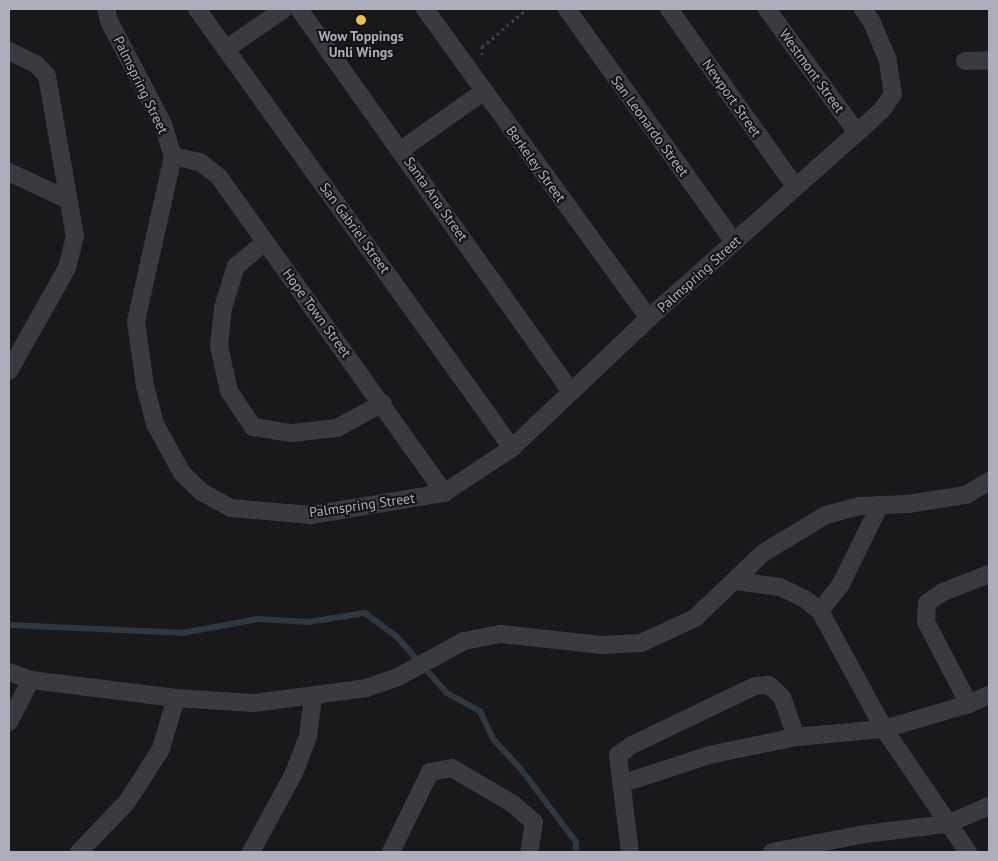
<!DOCTYPE html>
<html>
<head>
<meta charset="utf-8">
<style>
  body { margin:0 }
  #map { position:relative; width:998px; height:861px; overflow:hidden; background:#19191b; font-family:"PT Sans",sans-serif }
  div>[style] { position:absolute }
  .stream>* { height:6px; margin:-3px; padding:0 3px; transform-origin:3px; border-radius:3px; background:#2f3740 }
  .path>* { height:3px; margin-top:-1.5px; transform-origin:0; background:repeating-linear-gradient(90deg,#404247 0 2.5px,transparent 0 6.5px) }
  .street>* { height:18px; margin:-9px; padding:0 9px; transform-origin:9px; border-radius:9px; background:#3a3b40 }
  .dots>* { width:14px; height:14px; translate:-50% -50%; box-sizing:border-box; border:2px solid #141416; border-radius:50% }
  span { translate:-50% -50%; white-space:nowrap; text-align:center; line-height:1.15; -webkit-text-stroke:4px #141416; paint-order:stroke }
  .poi-label { font-size:14px; color:#acafbb; font-weight:700 }
  .street-label { font-size:14px; color:#acafbb }
  .frame { position:absolute; inset:0; border:10px solid #acafbb; pointer-events:none }
</style>
</head>
<body>
<div id="map">
  <div class="stream">
    <i style="left:9px;top:625px;width:173px;rotate:2.6deg"></i>
    <i style="left:182px;top:633px;width:77px;rotate:-10.4deg"></i>
    <i style="left:258px;top:619px;width:50px;rotate:3.4deg"></i>
    <i style="left:308px;top:622px;width:58px;rotate:-9deg"></i>
    <i style="left:365px;top:613px;width:39px;rotate:37deg"></i>
    <i style="left:396px;top:636px;width:76px;rotate:48.2deg"></i>
    <i style="left:447px;top:693px;width:38px;rotate:29deg"></i>
    <i style="left:480px;top:711px;width:31px;rotate:65deg"></i>
    <i style="left:493px;top:739px;width:40px;rotate:47deg"></i>
    <i style="left:520px;top:768px;width:93px;rotate:52.9deg"></i>
    <i style="left:576px;top:842px;width:10px;rotate:90deg"></i>
  </div>
  <div class="path">
    <i style="left:482px;top:55px;width:8px;rotate:-90deg"></i>
    <i style="left:482px;top:47px;width:59px;rotate:-40.2deg"></i>
  </div>
  <div class="street">
    <i style="left:106px;top:9px;width:12px;rotate:76deg"></i>
    <i style="left:109px;top:21px;width:116px;rotate:62.3deg"></i>
    <i style="left:163px;top:124px;width:34px;rotate:73deg"></i>
    <i style="left:173px;top:156px;width:170px;rotate:102.6deg"></i>
    <i style="left:136px;top:322px;width:65px;rotate:82deg"></i>
    <i style="left:145px;top:386px;width:39px;rotate:75deg"></i>
    <i style="left:155px;top:424px;width:56px;rotate:61.1deg"></i>
    <i style="left:182px;top:473px;width:28px;rotate:44deg"></i>
    <i style="left:202px;top:492px;width:33px;rotate:29deg"></i>
    <i style="left:231px;top:508px;width:80px;rotate:5deg"></i>
    <i style="left:311px;top:515px;width:135px;rotate:-9.4deg"></i>
    <i style="left:444px;top:493px;width:82px;rotate:-33.5deg"></i>
    <i style="left:512px;top:448px;width:189px;rotate:-43.5deg"></i>
    <i style="left:649px;top:318px;width:278px;rotate:-41.7deg"></i>
    <i style="left:857px;top:133px;width:34px;rotate:-43deg"></i>
    <i style="left:882px;top:110px;width:19px;rotate:-55deg"></i>
    <i style="left:893px;top:94px;width:36px;rotate:-99deg"></i>
    <i style="left:887px;top:58px;width:39px;rotate:-113deg"></i>
    <i style="left:872px;top:22px;width:16px;rotate:-125deg"></i>
    <i style="left:197px;top:9px;width:540px;rotate:54.34deg"></i>
    <i style="left:299px;top:9px;width:468px;rotate:54.6deg"></i>
    <i style="left:425px;top:9px;width:382px;rotate:54.1deg"></i>
    <i style="left:567px;top:9px;width:287px;rotate:54.4deg"></i>
    <i style="left:669px;top:9px;width:219px;rotate:54.6deg"></i>
    <i style="left:767px;top:9px;width:153px;rotate:54deg"></i>
    <i style="left:226px;top:49px;width:70px;rotate:-34.6deg"></i>
    <i style="left:9px;top:51px;width:30px;rotate:26deg"></i>
    <i style="left:36px;top:64px;width:16px;rotate:47deg"></i>
    <i style="left:47px;top:76px;width:162px;rotate:80.1deg"></i>
    <i style="left:75px;top:236px;width:33px;rotate:104deg"></i>
    <i style="left:67px;top:268px;width:118px;rotate:119.4deg"></i>
    <i style="left:965px;top:61px;width:24px;rotate:-2deg"></i>
    <i style="left:401px;top:150px;width:100px;rotate:-35.3deg"></i>
    <i style="left:173px;top:156px;width:28px;rotate:13deg"></i>
    <i style="left:200px;top:162px;width:24px;rotate:38deg"></i>
    <i style="left:219px;top:177px;width:388px;rotate:54.5deg"></i>
    <i style="left:9px;top:172px;width:63px;rotate:25.3deg"></i>
    <i style="left:265px;top:242px;width:38px;rotate:140deg"></i>
    <i style="left:236px;top:266px;width:44px;rotate:107.2deg"></i>
    <i style="left:223px;top:308px;width:38px;rotate:96deg"></i>
    <i style="left:219px;top:346px;width:46px;rotate:77.5deg"></i>
    <i style="left:229px;top:391px;width:43px;rotate:56.3deg"></i>
    <i style="left:253px;top:427px;width:39px;rotate:9deg"></i>
    <i style="left:292px;top:433px;width:45px;rotate:-6.3deg"></i>
    <i style="left:337px;top:428px;width:52px;rotate:-28.5deg"></i>
    <i style="left:736px;top:581px;width:44px;rotate:7.8deg"></i>
    <i style="left:780px;top:587px;width:28px;rotate:26deg"></i>
    <i style="left:805px;top:599px;width:19px;rotate:39deg"></i>
    <i style="left:820px;top:611px;width:134px;rotate:61.5deg"></i>
    <i style="left:884px;top:729px;width:149px;rotate:55.7deg"></i>
    <i style="left:820px;top:611px;width:34px;rotate:-52deg"></i>
    <i style="left:841px;top:584px;width:88px;rotate:-63.7deg"></i>
    <i style="left:9px;top:672px;width:23px;rotate:20deg"></i>
    <i style="left:31px;top:680px;width:146px;rotate:7.1deg"></i>
    <i style="left:176px;top:698px;width:78px;rotate:3.7deg"></i>
    <i style="left:254px;top:703px;width:113px;rotate:-7.6deg"></i>
    <i style="left:366px;top:688px;width:34px;rotate:-19deg"></i>
    <i style="left:398px;top:677px;width:75px;rotate:-28.6deg"></i>
    <i style="left:464px;top:641px;width:38px;rotate:-11deg"></i>
    <i style="left:501px;top:634px;width:102px;rotate:6.2deg"></i>
    <i style="left:602px;top:645px;width:39px;rotate:-3deg"></i>
    <i style="left:641px;top:643px;width:60px;rotate:-24.8deg"></i>
    <i style="left:695px;top:618px;width:94px;rotate:-43.7deg"></i>
    <i style="left:763px;top:553px;width:74px;rotate:-31.1deg"></i>
    <i style="left:826px;top:515px;width:35px;rotate:-15deg"></i>
    <i style="left:860px;top:506px;width:48px;rotate:-2.4deg"></i>
    <i style="left:908px;top:504px;width:59px;rotate:-8.8deg"></i>
    <i style="left:966px;top:495px;width:27px;rotate:-31deg"></i>
    <i style="left:969px;top:704px;width:93px;rotate:-117.7deg"></i>
    <i style="left:926px;top:622px;width:19px;rotate:-87deg"></i>
    <i style="left:927px;top:603px;width:19px;rotate:-35deg"></i>
    <i style="left:943px;top:592px;width:49px;rotate:-21.4deg"></i>
    <i style="left:9px;top:722px;width:47px;rotate:-62.4deg"></i>
    <i style="left:621px;top:784px;width:93px;rotate:-18.2deg"></i>
    <i style="left:709px;top:755px;width:89px;rotate:-11.7deg"></i>
    <i style="left:796px;top:737px;width:88px;rotate:-5.2deg"></i>
    <i style="left:884px;top:729px;width:89px;rotate:-16.4deg"></i>
    <i style="left:969px;top:704px;width:22px;rotate:-24deg"></i>
    <i style="left:79px;top:852px;width:69px;rotate:-46.2deg"></i>
    <i style="left:127px;top:802px;width:63px;rotate:-57.3deg"></i>
    <i style="left:161px;top:749px;width:53px;rotate:-73.6deg"></i>
    <i style="left:251px;top:852px;width:90px;rotate:-61.4deg"></i>
    <i style="left:294px;top:773px;width:39px;rotate:-69deg"></i>
    <i style="left:308px;top:737px;width:41px;rotate:-83deg"></i>
    <i style="left:391px;top:852px;width:89px;rotate:-64deg"></i>
    <i style="left:430px;top:772px;width:22px;rotate:-10deg"></i>
    <i style="left:452px;top:768px;width:71px;rotate:30.5deg"></i>
    <i style="left:513px;top:804px;width:28px;rotate:41deg"></i>
    <i style="left:534px;top:822px;width:30px;rotate:99deg"></i>
    <i style="left:630px;top:852px;width:98px;rotate:-97.1deg"></i>
    <i style="left:618px;top:755px;width:17px;rotate:-36deg"></i>
    <i style="left:632px;top:745px;width:136px;rotate:-25.6deg"></i>
    <i style="left:755px;top:686px;width:14px;rotate:-4deg"></i>
    <i style="left:769px;top:685px;width:18px;rotate:43deg"></i>
    <i style="left:782px;top:697px;width:42px;rotate:70.7deg"></i>
    <i style="left:772px;top:852px;width:95px;rotate:-11deg"></i>
    <i style="left:865px;top:834px;width:83px;rotate:-7deg"></i>
    <i style="left:947px;top:824px;width:46px;rotate:-23.2deg"></i>
  </div>
  <div class="dots">
    <i style="left:361px;top:20px;background:#f0c33d"></i>
  </div>
  <div class="poi-label">
    <span style="left:361px;top:44px">Wow Toppings<br>Unli Wings</span>
  </div>
  <div class="street-label">
    <span style="left:812px;top:71px;rotate:54deg">Westmont Street</span>
    <span style="left:141px;top:85px;rotate:64deg">Palmspring Street</span>
    <span style="left:732px;top:98px;rotate:55deg">Newport Street</span>
    <span style="left:650px;top:126px;rotate:54deg">San Leonardo Street</span>
    <span style="left:536px;top:164px;rotate:54deg">Berkeley Street</span>
    <span style="left:436px;top:199px;rotate:55deg">Santa Ana Street</span>
    <span style="left:355px;top:228px;rotate:54deg">San Gabriel Street</span>
    <span style="left:699px;top:274px;rotate:-42deg">Palmspring Street</span>
    <span style="left:317px;top:313px;rotate:54deg">Hope Town Street</span>
    <span style="left:362px;top:505px;rotate:-8deg">Palmspring Street</span>
  </div>
  <div class="frame"></div>
</div>
</body>
</html>
